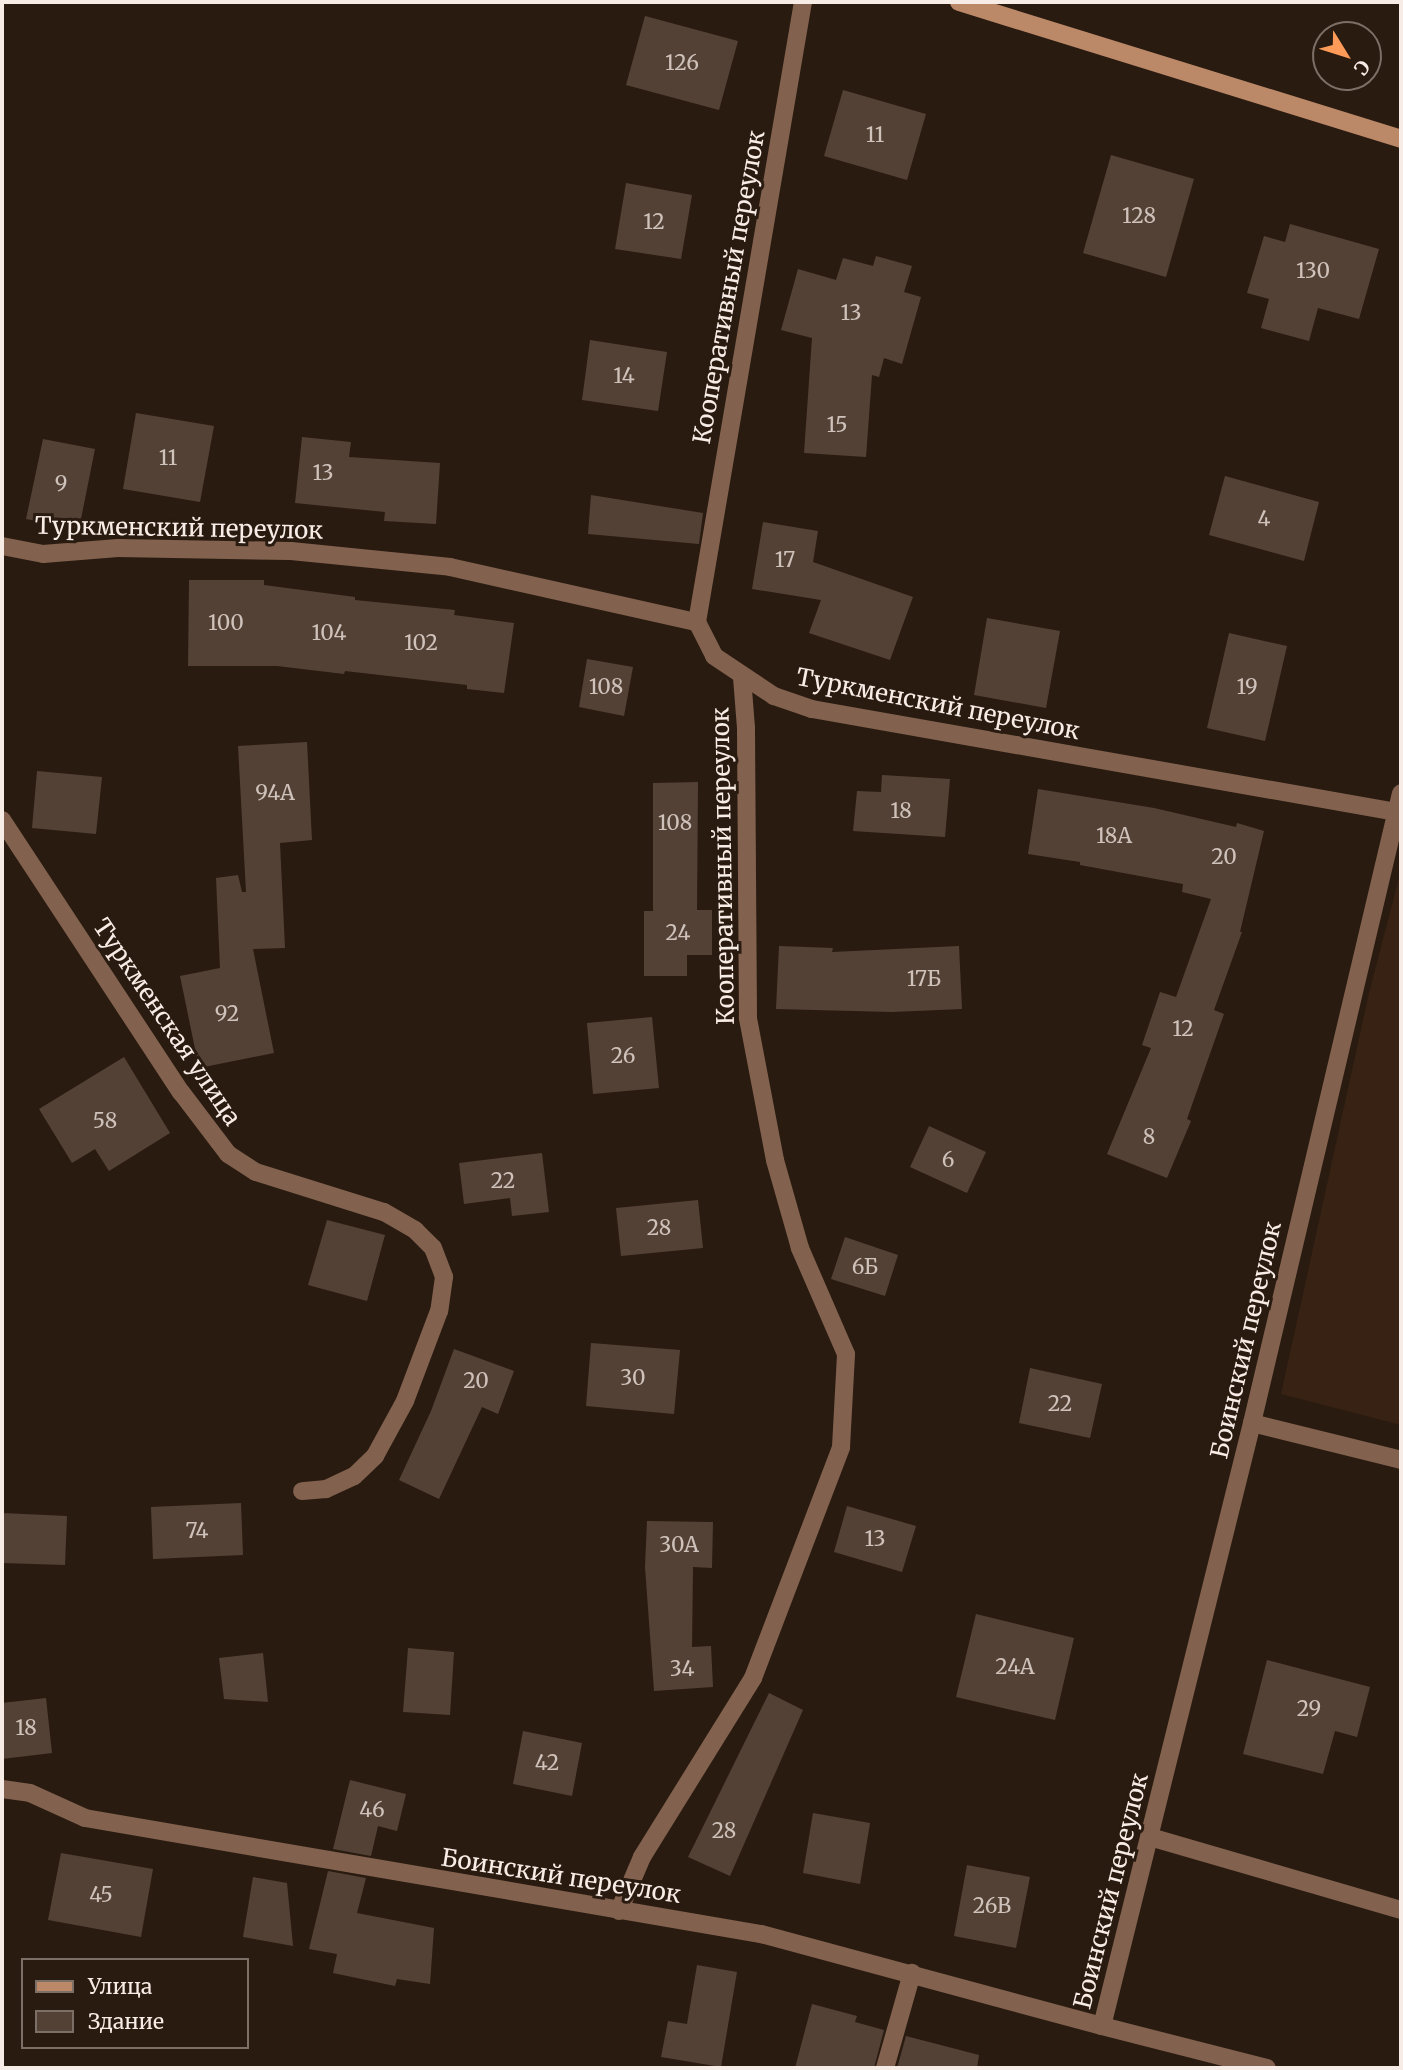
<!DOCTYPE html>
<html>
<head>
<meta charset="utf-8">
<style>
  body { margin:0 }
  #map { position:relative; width:1403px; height:2070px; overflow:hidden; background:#2a1b11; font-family:Merriweather,serif }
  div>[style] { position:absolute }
  .built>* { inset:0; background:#372214 }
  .building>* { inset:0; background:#534136 }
  .street>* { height:18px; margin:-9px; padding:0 9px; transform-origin:9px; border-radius:9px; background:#82624e }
  .secondary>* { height:18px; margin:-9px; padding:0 9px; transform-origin:9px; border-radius:9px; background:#bb8868 }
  span { translate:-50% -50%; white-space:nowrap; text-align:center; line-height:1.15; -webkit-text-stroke:6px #2a1b11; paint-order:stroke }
  .number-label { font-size:21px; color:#cfc2ba }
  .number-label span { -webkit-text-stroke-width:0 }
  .street-label { font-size:24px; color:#f8ede6 }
  .frame { position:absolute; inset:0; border:4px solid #f8ede6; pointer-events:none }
  .legend { position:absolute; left:21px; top:1958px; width:228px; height:91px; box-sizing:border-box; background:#2a1b11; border:2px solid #7c6f66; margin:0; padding:9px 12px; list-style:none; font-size:21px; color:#f8ede6 }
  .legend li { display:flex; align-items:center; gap:14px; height:35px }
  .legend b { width:35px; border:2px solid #7c6f66 }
  .north { position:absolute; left:1312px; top:21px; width:70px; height:70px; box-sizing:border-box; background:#2a1b11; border:2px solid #7c6f66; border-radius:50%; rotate:128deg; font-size:19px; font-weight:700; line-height:28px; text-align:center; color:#f8ede6 }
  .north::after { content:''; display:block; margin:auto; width:24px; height:32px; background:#fe9b59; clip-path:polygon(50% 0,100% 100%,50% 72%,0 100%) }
</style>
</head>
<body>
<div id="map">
  <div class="built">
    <i style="clip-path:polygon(1401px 870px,1401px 1425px,1281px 1394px,1369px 993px)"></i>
  </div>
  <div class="building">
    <i style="clip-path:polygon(645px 16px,738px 41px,719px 110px,626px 85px)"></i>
    <i style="clip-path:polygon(843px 90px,926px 114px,907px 180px,824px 156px)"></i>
    <i style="clip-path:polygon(1111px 155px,1194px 179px,1166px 277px,1083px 253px)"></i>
    <i style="clip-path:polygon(626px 183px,692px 195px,681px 259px,615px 249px)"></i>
    <i style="clip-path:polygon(1290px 224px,1379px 249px,1359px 319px,1318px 308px,1309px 341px,1261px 328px,1269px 299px,1247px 293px,1264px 236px,1285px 242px)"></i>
    <i style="clip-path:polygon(876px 256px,912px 266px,904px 292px,921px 297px,902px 364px,884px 358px,879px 377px,872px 375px,866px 457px,804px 453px,812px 338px,781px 330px,798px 269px,836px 280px,843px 258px,873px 266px)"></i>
    <i style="clip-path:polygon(590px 340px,667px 352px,658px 411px,582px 400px)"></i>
    <i style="clip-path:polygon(136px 413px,214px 426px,200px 502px,123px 489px)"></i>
    <i style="clip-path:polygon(302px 437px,351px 442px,349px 457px,440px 463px,436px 524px,384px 521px,385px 512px,295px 503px)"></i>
    <i style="clip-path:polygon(43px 439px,95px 449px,79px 529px,26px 519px)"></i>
    <i style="clip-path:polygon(1225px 476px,1319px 502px,1304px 561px,1209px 535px)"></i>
    <i style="clip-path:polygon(591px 495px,703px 513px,699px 544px,588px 534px)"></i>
    <i style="clip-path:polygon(763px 522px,818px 531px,813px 562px,913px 597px,890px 660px,809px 633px,821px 600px,752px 589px)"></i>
    <i style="clip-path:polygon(189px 580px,264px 580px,264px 585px,355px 597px,355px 600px,455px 610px,454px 615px,514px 623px,504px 693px,467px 689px,467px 685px,345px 671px,344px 674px,277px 666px,188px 666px)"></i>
    <i style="clip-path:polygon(987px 618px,1060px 631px,1046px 708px,974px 695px)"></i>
    <i style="clip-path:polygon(1229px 633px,1287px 646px,1265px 741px,1207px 728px)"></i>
    <i style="clip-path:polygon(587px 659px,633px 667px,624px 716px,579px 707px)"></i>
    <i style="clip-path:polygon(307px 742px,312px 840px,280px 843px,285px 948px,253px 949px,274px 1053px,199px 1068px,180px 976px,220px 968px,216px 878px,238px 875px,242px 892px,246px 892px,238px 746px)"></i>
    <i style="clip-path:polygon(37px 771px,102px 777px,96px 834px,32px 828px)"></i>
    <i style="clip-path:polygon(882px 775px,950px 779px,945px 837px,853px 831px,857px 791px,881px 792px)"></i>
    <i style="clip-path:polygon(698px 782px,697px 910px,712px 910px,712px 955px,687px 955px,687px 976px,644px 976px,644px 911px,653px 911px,653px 783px)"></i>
    <i style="clip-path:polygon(1038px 789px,1154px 808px,1236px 827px,1237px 823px,1264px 831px,1240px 932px,1242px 932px,1214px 1010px,1224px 1014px,1187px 1119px,1191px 1121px,1167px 1178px,1107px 1154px,1151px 1048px,1142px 1045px,1160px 992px,1176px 997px,1211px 899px,1182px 892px,1183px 884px,1080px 865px,1080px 862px,1028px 854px)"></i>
    <i style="clip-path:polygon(779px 946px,833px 948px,832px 952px,959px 946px,962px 1009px,892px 1012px,776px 1009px)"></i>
    <i style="clip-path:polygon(652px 1017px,659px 1088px,593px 1094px,587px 1023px)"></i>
    <i style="clip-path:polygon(124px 1057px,170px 1133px,109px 1171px,95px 1149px,72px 1163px,39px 1109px)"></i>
    <i style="clip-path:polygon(929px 1126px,986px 1152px,967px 1193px,910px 1167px)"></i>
    <i style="clip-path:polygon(542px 1153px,549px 1212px,512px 1216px,510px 1198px,464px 1204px,459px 1163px)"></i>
    <i style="clip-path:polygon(698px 1200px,703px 1248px,621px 1256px,616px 1208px)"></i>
    <i style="clip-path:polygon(327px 1220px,385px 1235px,367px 1301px,308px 1285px)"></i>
    <i style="clip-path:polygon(845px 1237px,898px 1255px,885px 1296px,831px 1279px)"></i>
    <i style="clip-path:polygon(591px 1343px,680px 1350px,674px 1414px,586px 1406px)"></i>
    <i style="clip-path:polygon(454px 1349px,514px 1371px,498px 1414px,482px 1407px,439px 1499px,399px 1480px,431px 1411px)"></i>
    <i style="clip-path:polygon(1030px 1368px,1102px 1384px,1090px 1438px,1019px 1423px)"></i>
    <i style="clip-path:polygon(241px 1503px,243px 1555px,153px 1559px,151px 1507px)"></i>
    <i style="clip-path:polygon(847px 1506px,916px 1526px,902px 1572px,834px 1552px)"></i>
    <i style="clip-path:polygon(2px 1513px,67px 1516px,65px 1565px,2px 1563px)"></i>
    <i style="clip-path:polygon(647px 1521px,713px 1522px,712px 1568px,693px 1567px,692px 1647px,711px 1646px,713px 1687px,654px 1691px,645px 1567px)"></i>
    <i style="clip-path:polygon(976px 1614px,1074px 1638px,1055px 1720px,956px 1697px)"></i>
    <i style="clip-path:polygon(408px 1648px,454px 1652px,450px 1715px,403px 1712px)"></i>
    <i style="clip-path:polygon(263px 1653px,268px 1702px,224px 1699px,219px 1658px)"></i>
    <i style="clip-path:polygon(1267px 1660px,1370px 1687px,1357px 1737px,1335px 1731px,1323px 1774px,1243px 1754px)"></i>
    <i style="clip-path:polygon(769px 1693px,803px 1710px,730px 1876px,688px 1857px)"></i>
    <i style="clip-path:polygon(46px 1698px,52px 1753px,2px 1759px,2px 1703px)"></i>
    <i style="clip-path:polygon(523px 1731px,582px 1743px,572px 1796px,513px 1784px)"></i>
    <i style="clip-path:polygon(350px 1780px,406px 1794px,397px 1831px,378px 1826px,371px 1856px,333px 1849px)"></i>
    <i style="clip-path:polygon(813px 1813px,870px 1823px,860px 1884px,803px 1873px)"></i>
    <i style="clip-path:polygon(61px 1853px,153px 1869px,141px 1937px,48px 1920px)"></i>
    <i style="clip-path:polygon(967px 1865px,1030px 1877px,1016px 1948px,954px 1936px)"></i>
    <i style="clip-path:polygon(328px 1871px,366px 1878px,357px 1913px,434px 1928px,430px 1984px,397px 1979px,395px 1986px,333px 1973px,337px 1954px,309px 1949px)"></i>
    <i style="clip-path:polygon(253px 1877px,287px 1883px,293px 1946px,243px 1937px)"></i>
    <i style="clip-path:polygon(697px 1965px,737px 1972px,721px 2067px,661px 2057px,668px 2021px,687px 2024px)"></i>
    <i style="clip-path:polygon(812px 2004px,857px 2016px,855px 2022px,884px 2030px,874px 2068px,795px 2068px)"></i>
    <i style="clip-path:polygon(906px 2036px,979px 2055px,977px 2068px,897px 2068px)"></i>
  </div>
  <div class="street">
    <i style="left:2px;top:546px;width:42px;rotate:11deg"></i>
    <i style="left:43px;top:554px;width:75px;rotate:-4.6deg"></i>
    <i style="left:118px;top:548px;width:173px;rotate:1deg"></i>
    <i style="left:291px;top:551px;width:160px;rotate:5.7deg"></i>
    <i style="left:450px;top:567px;width:253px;rotate:12.6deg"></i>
    <i style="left:697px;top:622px;width:38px;rotate:63deg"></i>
    <i style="left:714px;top:656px;width:72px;rotate:33.7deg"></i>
    <i style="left:774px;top:696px;width:40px;rotate:18.9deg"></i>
    <i style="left:812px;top:709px;width:594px;rotate:9.99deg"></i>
    <i style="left:697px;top:622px;width:629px;rotate:-80.3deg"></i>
    <i style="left:2px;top:820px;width:326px;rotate:56.7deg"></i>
    <i style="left:181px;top:1092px;width:78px;rotate:52.8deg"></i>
    <i style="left:228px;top:1154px;width:33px;rotate:33deg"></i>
    <i style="left:256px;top:1172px;width:134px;rotate:17.4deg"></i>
    <i style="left:384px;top:1212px;width:36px;rotate:30deg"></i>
    <i style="left:415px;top:1230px;width:25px;rotate:45deg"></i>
    <i style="left:433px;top:1248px;width:31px;rotate:69deg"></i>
    <i style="left:444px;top:1277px;width:34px;rotate:98deg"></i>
    <i style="left:439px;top:1311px;width:96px;rotate:110.7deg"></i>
    <i style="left:405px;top:1401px;width:63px;rotate:118.6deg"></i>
    <i style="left:375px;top:1456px;width:29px;rotate:136deg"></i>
    <i style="left:354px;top:1476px;width:31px;rotate:155deg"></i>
    <i style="left:326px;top:1489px;width:24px;rotate:175deg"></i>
    <i style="left:1252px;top:1423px;width:154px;rotate:13.9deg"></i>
    <i style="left:2px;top:1789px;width:28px;rotate:8deg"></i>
    <i style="left:30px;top:1793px;width:60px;rotate:24.4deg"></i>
    <i style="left:85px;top:1818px;width:686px;rotate:9.74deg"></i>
    <i style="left:761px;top:1934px;width:353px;rotate:15.1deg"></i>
    <i style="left:1102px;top:2026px;width:621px;rotate:-76.03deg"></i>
    <i style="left:1252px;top:1423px;width:647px;rotate:-76.69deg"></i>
    <i style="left:1150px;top:1837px;width:261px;rotate:16.2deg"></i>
    <i style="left:619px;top:1911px;width:59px;rotate:-66.9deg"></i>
    <i style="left:642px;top:1857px;width:211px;rotate:-58.2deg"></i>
    <i style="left:753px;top:1678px;width:247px;rotate:-69.1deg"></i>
    <i style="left:841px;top:1447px;width:93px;rotate:-86.9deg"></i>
    <i style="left:846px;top:1354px;width:116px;rotate:-113.5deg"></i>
    <i style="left:800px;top:1248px;width:91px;rotate:-105.9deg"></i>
    <i style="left:775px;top:1160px;width:145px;rotate:-100.8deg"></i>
    <i style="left:748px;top:1018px;width:290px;rotate:-90.4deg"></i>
    <i style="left:746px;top:728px;width:51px;rotate:-94.5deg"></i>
    <i style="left:1102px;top:2026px;width:170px;rotate:14.3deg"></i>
    <i style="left:885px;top:2068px;width:99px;rotate:-74.1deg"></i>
  </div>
  <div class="secondary">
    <i style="left:959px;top:2px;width:463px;rotate:17.2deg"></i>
  </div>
  <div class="number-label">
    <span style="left:682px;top:63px">126</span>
    <span style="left:875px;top:135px">11</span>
    <span style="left:1139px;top:216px">128</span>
    <span style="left:654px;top:222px">12</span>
    <span style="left:1313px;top:271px">130</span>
    <span style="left:851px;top:313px">13</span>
    <span style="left:624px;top:376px">14</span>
    <span style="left:837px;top:425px">15</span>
    <span style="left:168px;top:458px">11</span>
    <span style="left:323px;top:473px">13</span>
    <span style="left:61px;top:484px">9</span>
    <span style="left:1264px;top:519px">4</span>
    <span style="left:785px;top:560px">17</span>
    <span style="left:226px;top:623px">100</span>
    <span style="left:329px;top:633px">104</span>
    <span style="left:421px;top:643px">102</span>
    <span style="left:606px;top:687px">108</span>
    <span style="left:1247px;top:687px">19</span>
    <span style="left:275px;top:793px">94А</span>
    <span style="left:901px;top:811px">18</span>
    <span style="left:675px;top:823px">108</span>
    <span style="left:1114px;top:836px">18А</span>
    <span style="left:1224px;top:857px">20</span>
    <span style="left:678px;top:933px">24</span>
    <span style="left:924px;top:979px">17Б</span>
    <span style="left:227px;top:1014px">92</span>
    <span style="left:1183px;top:1029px">12</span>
    <span style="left:623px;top:1056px">26</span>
    <span style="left:105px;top:1121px">58</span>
    <span style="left:1149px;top:1137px">8</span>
    <span style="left:948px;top:1160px">6</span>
    <span style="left:503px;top:1181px">22</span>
    <span style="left:659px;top:1228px">28</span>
    <span style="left:865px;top:1267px">6Б</span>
    <span style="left:633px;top:1378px">30</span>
    <span style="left:476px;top:1381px">20</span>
    <span style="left:1060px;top:1404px">22</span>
    <span style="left:197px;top:1531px">74</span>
    <span style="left:875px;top:1539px">13</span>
    <span style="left:679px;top:1545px">30А</span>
    <span style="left:1015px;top:1667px">24А</span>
    <span style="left:682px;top:1669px">34</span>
    <span style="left:1309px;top:1709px">29</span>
    <span style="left:26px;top:1728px">18</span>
    <span style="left:547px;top:1763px">42</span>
    <span style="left:372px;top:1810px">46</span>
    <span style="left:724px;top:1831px">28</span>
    <span style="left:101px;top:1895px">45</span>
    <span style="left:992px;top:1906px">26В</span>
  </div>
  <div class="street-label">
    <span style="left:729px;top:287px;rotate:-80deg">Кооперативный переулок</span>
    <span style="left:179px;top:528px;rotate:1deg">Туркменский переулок</span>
    <span style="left:938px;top:704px;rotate:11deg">Туркменский переулок</span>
    <span style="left:723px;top:866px;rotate:-91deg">Кооперативный переулок</span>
    <span style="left:167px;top:1022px;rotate:56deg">Туркменская улица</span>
    <span style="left:1246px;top:1340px;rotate:-77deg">Боинский переулок</span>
    <span style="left:561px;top:1876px;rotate:9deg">Боинский переулок</span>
    <span style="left:1111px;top:1891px;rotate:-76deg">Боинский переулок</span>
  </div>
  <div class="frame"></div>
  <ul class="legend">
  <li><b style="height:9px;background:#bb8868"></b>Улица</li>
  <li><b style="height:19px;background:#534136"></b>Здание</li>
  </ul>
  <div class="north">С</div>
</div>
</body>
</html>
